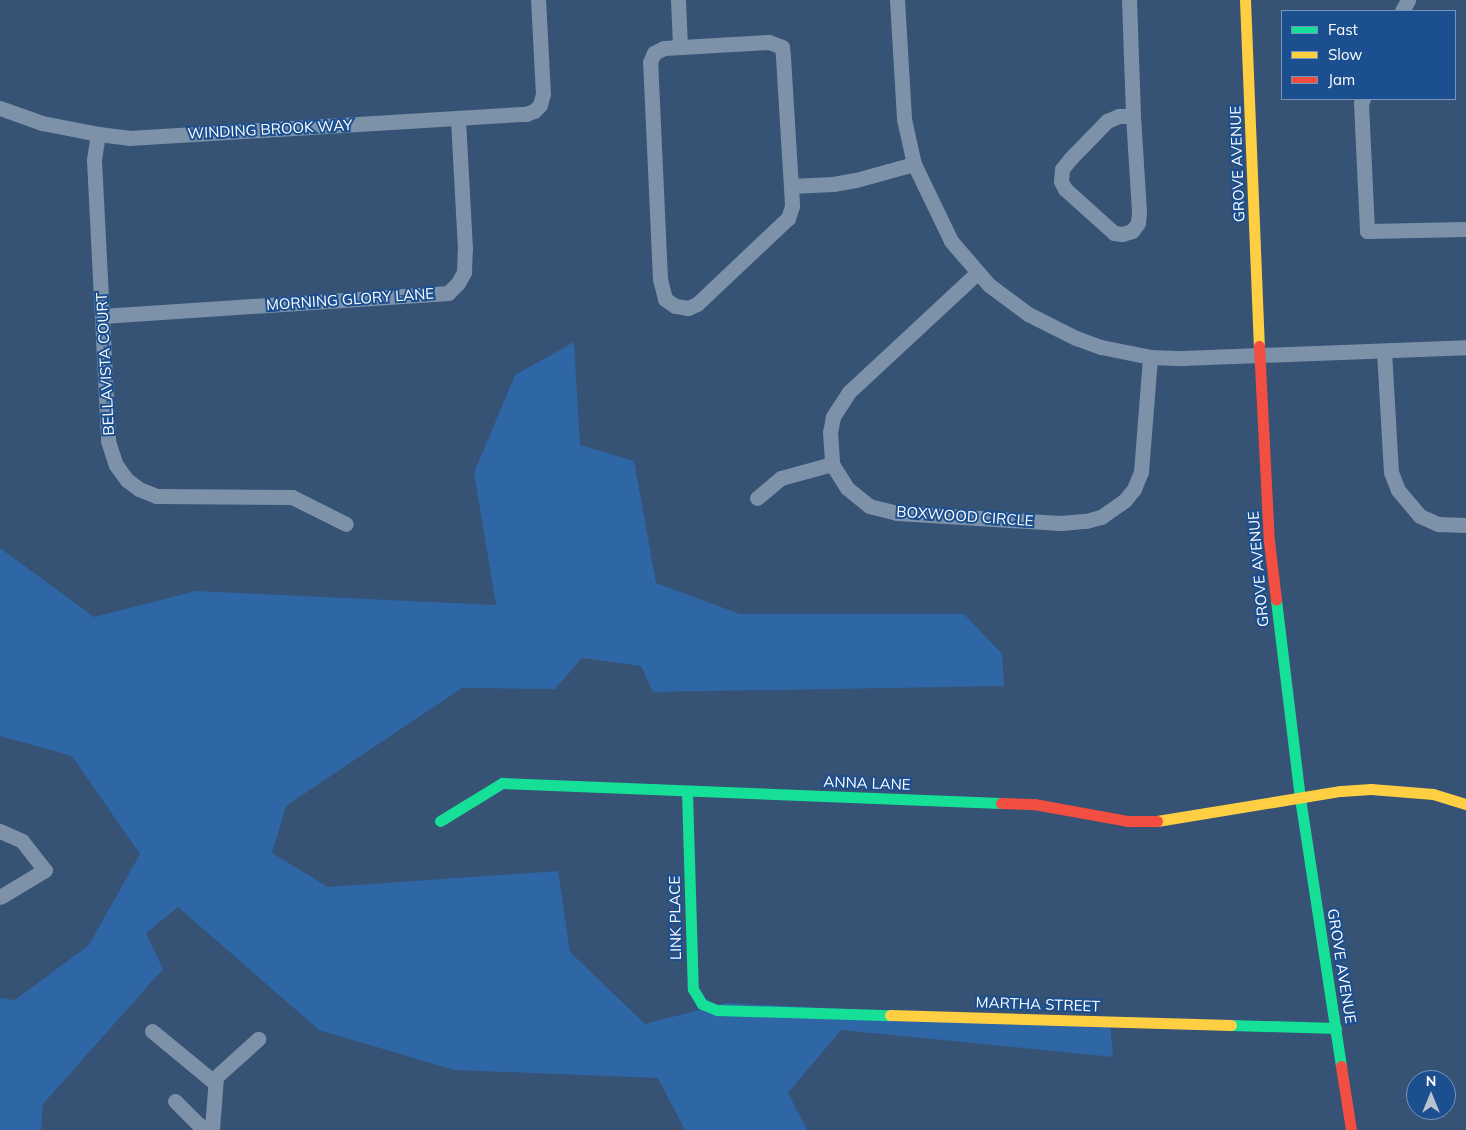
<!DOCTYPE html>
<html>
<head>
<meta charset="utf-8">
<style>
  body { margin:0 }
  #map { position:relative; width:1466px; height:1130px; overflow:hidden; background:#365274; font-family:Mulish,sans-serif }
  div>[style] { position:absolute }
  .green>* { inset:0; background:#2f66a5 }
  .street>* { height:15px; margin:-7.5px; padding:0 7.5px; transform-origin:7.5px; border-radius:7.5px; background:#7d92a8 }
  .fast>* { height:11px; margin:-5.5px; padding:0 5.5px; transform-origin:5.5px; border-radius:5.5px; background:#16e098 }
  .slow>* { height:11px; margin:-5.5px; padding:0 5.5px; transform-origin:5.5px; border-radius:5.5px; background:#ffcf43 }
  .jam>* { height:11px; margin:-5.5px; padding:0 5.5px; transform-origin:5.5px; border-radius:5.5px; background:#f24e42 }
  span { translate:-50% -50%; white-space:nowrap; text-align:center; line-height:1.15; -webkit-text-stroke:4px #1b4f8f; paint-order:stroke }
  .street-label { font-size:15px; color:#fff }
  .legend { position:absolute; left:1281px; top:10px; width:175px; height:90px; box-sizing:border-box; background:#1b4f8f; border:1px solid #7695bc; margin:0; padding:6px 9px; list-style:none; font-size:15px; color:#fff }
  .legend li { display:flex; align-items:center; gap:10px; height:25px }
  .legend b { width:25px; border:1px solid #7695bc }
  .north { position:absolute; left:1406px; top:1070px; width:50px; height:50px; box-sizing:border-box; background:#1b4f8f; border:1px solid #7695bc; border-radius:50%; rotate:0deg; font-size:14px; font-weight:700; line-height:20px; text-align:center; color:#fff }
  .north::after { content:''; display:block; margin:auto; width:18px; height:22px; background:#b9c2ce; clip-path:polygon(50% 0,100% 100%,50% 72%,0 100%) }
</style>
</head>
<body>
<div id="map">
  <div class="green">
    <i style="clip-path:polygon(574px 342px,580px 445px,634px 461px,656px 583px,740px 614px,964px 614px,1002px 654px,1004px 686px,653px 692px,641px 666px,582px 658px,555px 689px,462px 688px,286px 806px,272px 853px,328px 887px,558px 871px,570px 952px,645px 1024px,726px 1003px,1110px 1022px,1113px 1057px,841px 1030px,788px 1093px,807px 1130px,685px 1130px,658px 1078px,454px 1070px,319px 1030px,178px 907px,146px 933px,163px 969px,43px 1104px,41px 1130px,0 1130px,0 998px,15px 1000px,89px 945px,140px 854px,72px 756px,0 736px,0 548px,94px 617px,196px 591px,496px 605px,474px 473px,515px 375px)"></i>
  </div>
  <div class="street">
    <i style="left:678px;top:0;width:46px;rotate:87.5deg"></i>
    <i style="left:897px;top:0;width:119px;rotate:86.6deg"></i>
    <i style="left:904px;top:119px;width:46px;rotate:77.5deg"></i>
    <i style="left:914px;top:164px;width:85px;rotate:64.3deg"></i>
    <i style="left:951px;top:241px;width:58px;rotate:49.2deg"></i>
    <i style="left:989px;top:285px;width:49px;rotate:36.6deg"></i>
    <i style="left:1028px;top:314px;width:54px;rotate:26.6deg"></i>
    <i style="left:1076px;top:338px;width:27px;rotate:20deg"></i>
    <i style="left:1101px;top:347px;width:50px;rotate:11.5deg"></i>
    <i style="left:1150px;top:357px;width:33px;rotate:2deg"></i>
    <i style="left:1183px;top:358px;width:283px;rotate:-2.2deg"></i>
    <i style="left:1129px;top:0;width:116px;rotate:88deg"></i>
    <i style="left:1402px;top:11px;width:13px;rotate:-61deg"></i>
    <i style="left:769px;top:42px;width:14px;rotate:21deg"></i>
    <i style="left:782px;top:47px;width:10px;rotate:84deg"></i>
    <i style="left:783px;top:57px;width:129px;rotate:86.5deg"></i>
    <i style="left:791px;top:186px;width:20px;rotate:87deg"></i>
    <i style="left:792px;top:206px;width:13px;rotate:108deg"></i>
    <i style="left:788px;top:218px;width:125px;rotate:136.6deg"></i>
    <i style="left:697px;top:304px;width:10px;rotate:156deg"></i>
    <i style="left:688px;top:308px;width:13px;rotate:-171deg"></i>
    <i style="left:675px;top:306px;width:12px;rotate:-145deg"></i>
    <i style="left:665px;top:299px;width:21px;rotate:-104deg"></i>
    <i style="left:660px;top:279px;width:217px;rotate:-92.6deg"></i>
    <i style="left:650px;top:62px;width:10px;rotate:-66deg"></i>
    <i style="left:654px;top:53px;width:11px;rotate:-27deg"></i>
    <i style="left:664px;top:48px;width:105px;rotate:-3.3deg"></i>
    <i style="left:1363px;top:99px;width:4px;rotate:117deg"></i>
    <i style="left:1361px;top:103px;width:128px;rotate:87.3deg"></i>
    <i style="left:1367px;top:231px;width:99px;rotate:-1.2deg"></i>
    <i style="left:0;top:108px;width:45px;rotate:19.7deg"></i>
    <i style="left:42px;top:123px;width:57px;rotate:11.1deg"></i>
    <i style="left:98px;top:134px;width:31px;rotate:7deg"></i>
    <i style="left:129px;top:138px;width:398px;rotate:-3.5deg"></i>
    <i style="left:526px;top:114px;width:9px;rotate:-21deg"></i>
    <i style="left:534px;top:111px;width:8px;rotate:-45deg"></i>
    <i style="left:540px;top:105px;width:11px;rotate:-75deg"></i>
    <i style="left:543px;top:94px;width:94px;rotate:-93deg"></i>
    <i style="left:1119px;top:116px;width:14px"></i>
    <i style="left:1133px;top:116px;width:96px;rotate:86.4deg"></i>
    <i style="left:1139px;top:212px;width:11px;rotate:95deg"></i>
    <i style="left:1138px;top:223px;width:10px;rotate:127deg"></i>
    <i style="left:1132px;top:231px;width:10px;rotate:163deg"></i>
    <i style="left:1122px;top:234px;width:8px;rotate:-173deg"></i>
    <i style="left:1114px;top:233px;width:66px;rotate:-138.1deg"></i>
    <i style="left:1065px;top:189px;width:9px;rotate:-117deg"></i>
    <i style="left:1061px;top:181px;width:12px;rotate:-85deg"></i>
    <i style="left:1062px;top:169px;width:13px;rotate:-51deg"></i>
    <i style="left:1070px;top:159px;width:53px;rotate:-45.8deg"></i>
    <i style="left:1107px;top:121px;width:13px;rotate:-23deg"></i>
    <i style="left:98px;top:134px;width:26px;rotate:99deg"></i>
    <i style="left:94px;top:160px;width:281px;rotate:87.1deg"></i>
    <i style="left:108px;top:441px;width:25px;rotate:72deg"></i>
    <i style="left:116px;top:465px;width:19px;rotate:54deg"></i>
    <i style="left:127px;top:480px;width:15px;rotate:37deg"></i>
    <i style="left:139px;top:489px;width:18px;rotate:22deg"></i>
    <i style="left:156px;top:496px;width:136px;rotate:0.4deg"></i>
    <i style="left:292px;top:497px;width:60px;rotate:26.6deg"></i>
    <i style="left:791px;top:186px;width:42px;rotate:-2.7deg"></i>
    <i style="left:833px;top:184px;width:23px;rotate:-10deg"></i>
    <i style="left:856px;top:180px;width:60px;rotate:-15.4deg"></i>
    <i style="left:977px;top:273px;width:175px;rotate:137.1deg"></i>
    <i style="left:849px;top:392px;width:30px;rotate:123deg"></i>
    <i style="left:833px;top:417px;width:15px;rotate:101deg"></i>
    <i style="left:830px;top:432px;width:32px;rotate:86deg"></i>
    <i style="left:832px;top:464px;width:28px;rotate:58deg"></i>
    <i style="left:847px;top:488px;width:28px;rotate:39deg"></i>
    <i style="left:869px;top:506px;width:29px;rotate:14deg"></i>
    <i style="left:897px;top:513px;width:164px;rotate:3.5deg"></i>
    <i style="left:1061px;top:523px;width:25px;rotate:-5deg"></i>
    <i style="left:1086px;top:521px;width:16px;rotate:-15deg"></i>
    <i style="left:1101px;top:517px;width:29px;rotate:-35deg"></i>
    <i style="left:1125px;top:500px;width:14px;rotate:-51deg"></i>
    <i style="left:1134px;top:489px;width:18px;rotate:-68deg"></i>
    <i style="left:1141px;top:472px;width:115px;rotate:-85.5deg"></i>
    <i style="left:102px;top:316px;width:347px;rotate:-3.8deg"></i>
    <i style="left:448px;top:293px;width:14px;rotate:-45deg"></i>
    <i style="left:458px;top:283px;width:13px;rotate:-61deg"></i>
    <i style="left:464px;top:272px;width:23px;rotate:-88deg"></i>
    <i style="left:465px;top:249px;width:130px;rotate:-93.1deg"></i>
    <i style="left:1384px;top:351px;width:121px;rotate:86.7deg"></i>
    <i style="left:1391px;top:472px;width:19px;rotate:69deg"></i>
    <i style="left:1398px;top:490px;width:34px;rotate:50deg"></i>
    <i style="left:1420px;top:516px;width:20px;rotate:24deg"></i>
    <i style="left:1438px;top:524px;width:28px;rotate:2deg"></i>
    <i style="left:757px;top:498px;width:31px;rotate:-40deg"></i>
    <i style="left:781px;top:478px;width:53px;rotate:-15.4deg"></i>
    <i style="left:0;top:831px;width:24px;rotate:24deg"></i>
    <i style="left:22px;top:841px;width:37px;rotate:52deg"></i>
    <i style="left:45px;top:870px;width:52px;rotate:149deg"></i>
    <i style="left:152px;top:1031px;width:82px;rotate:39.5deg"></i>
    <i style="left:175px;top:1101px;width:34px;rotate:45deg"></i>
    <i style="left:199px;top:1125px;width:14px;rotate:21deg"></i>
    <i style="left:212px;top:1129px;width:52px;rotate:-85.6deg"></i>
    <i style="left:216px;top:1077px;width:57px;rotate:-42.1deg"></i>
  </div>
  <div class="fast">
    <i style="left:1276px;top:600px;width:199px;rotate:83.1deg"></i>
    <i style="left:1300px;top:798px;width:271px;rotate:81.3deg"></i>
    <i style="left:687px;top:792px;width:197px;rotate:88.3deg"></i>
    <i style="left:693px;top:989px;width:17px;rotate:59deg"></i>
    <i style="left:702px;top:1004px;width:16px;rotate:22deg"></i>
    <i style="left:717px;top:1010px;width:173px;rotate:1.7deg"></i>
    <i style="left:440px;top:821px;width:73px;rotate:-31.5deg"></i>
    <i style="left:502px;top:783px;width:499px;rotate:2.3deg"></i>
    <i style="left:1231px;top:1025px;width:105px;rotate:1.6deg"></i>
  </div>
  <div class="slow">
    <i style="left:1245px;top:0;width:346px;rotate:87.7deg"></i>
    <i style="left:1157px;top:821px;width:186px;rotate:-9.3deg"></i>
    <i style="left:1341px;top:791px;width:30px;rotate:-4deg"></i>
    <i style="left:1371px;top:789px;width:62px;rotate:4.6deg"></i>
    <i style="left:1433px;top:794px;width:34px;rotate:17deg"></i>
    <i style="left:890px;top:1015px;width:341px;rotate:1.7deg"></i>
  </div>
  <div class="jam">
    <i style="left:1259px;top:346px;width:195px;rotate:87.1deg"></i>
    <i style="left:1269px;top:541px;width:59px;rotate:83.2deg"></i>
    <i style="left:1001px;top:803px;width:33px;rotate:2deg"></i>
    <i style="left:1034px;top:804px;width:96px;rotate:10.3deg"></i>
    <i style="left:1128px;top:821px;width:29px"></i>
    <i style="left:1341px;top:1066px;width:65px;rotate:81.1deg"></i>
  </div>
  <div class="street-label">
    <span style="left:270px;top:129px;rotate:-3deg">WINDING BROOK WAY</span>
    <span style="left:1237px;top:164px;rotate:-92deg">GROVE AVENUE</span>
    <span style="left:350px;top:299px;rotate:-4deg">MORNING GLORY LANE</span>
    <span style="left:105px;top:364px;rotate:-93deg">BELLAVISTA COURT</span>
    <span style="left:965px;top:516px;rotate:4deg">BOXWOOD CIRCLE</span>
    <span style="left:1258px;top:569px;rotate:-95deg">GROVE AVENUE</span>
    <span style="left:867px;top:783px;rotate:2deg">ANNA LANE</span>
    <span style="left:675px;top:918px;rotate:-91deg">LINK PLACE</span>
    <span style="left:1342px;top:966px;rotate:81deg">GROVE AVENUE</span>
    <span style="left:1038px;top:1004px;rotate:2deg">MARTHA STREET</span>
  </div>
  <ul class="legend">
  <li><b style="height:6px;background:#16e098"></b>Fast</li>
  <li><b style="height:6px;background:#ffcf43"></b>Slow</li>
  <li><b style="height:6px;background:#f24e42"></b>Jam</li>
  </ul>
  <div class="north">N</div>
</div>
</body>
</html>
